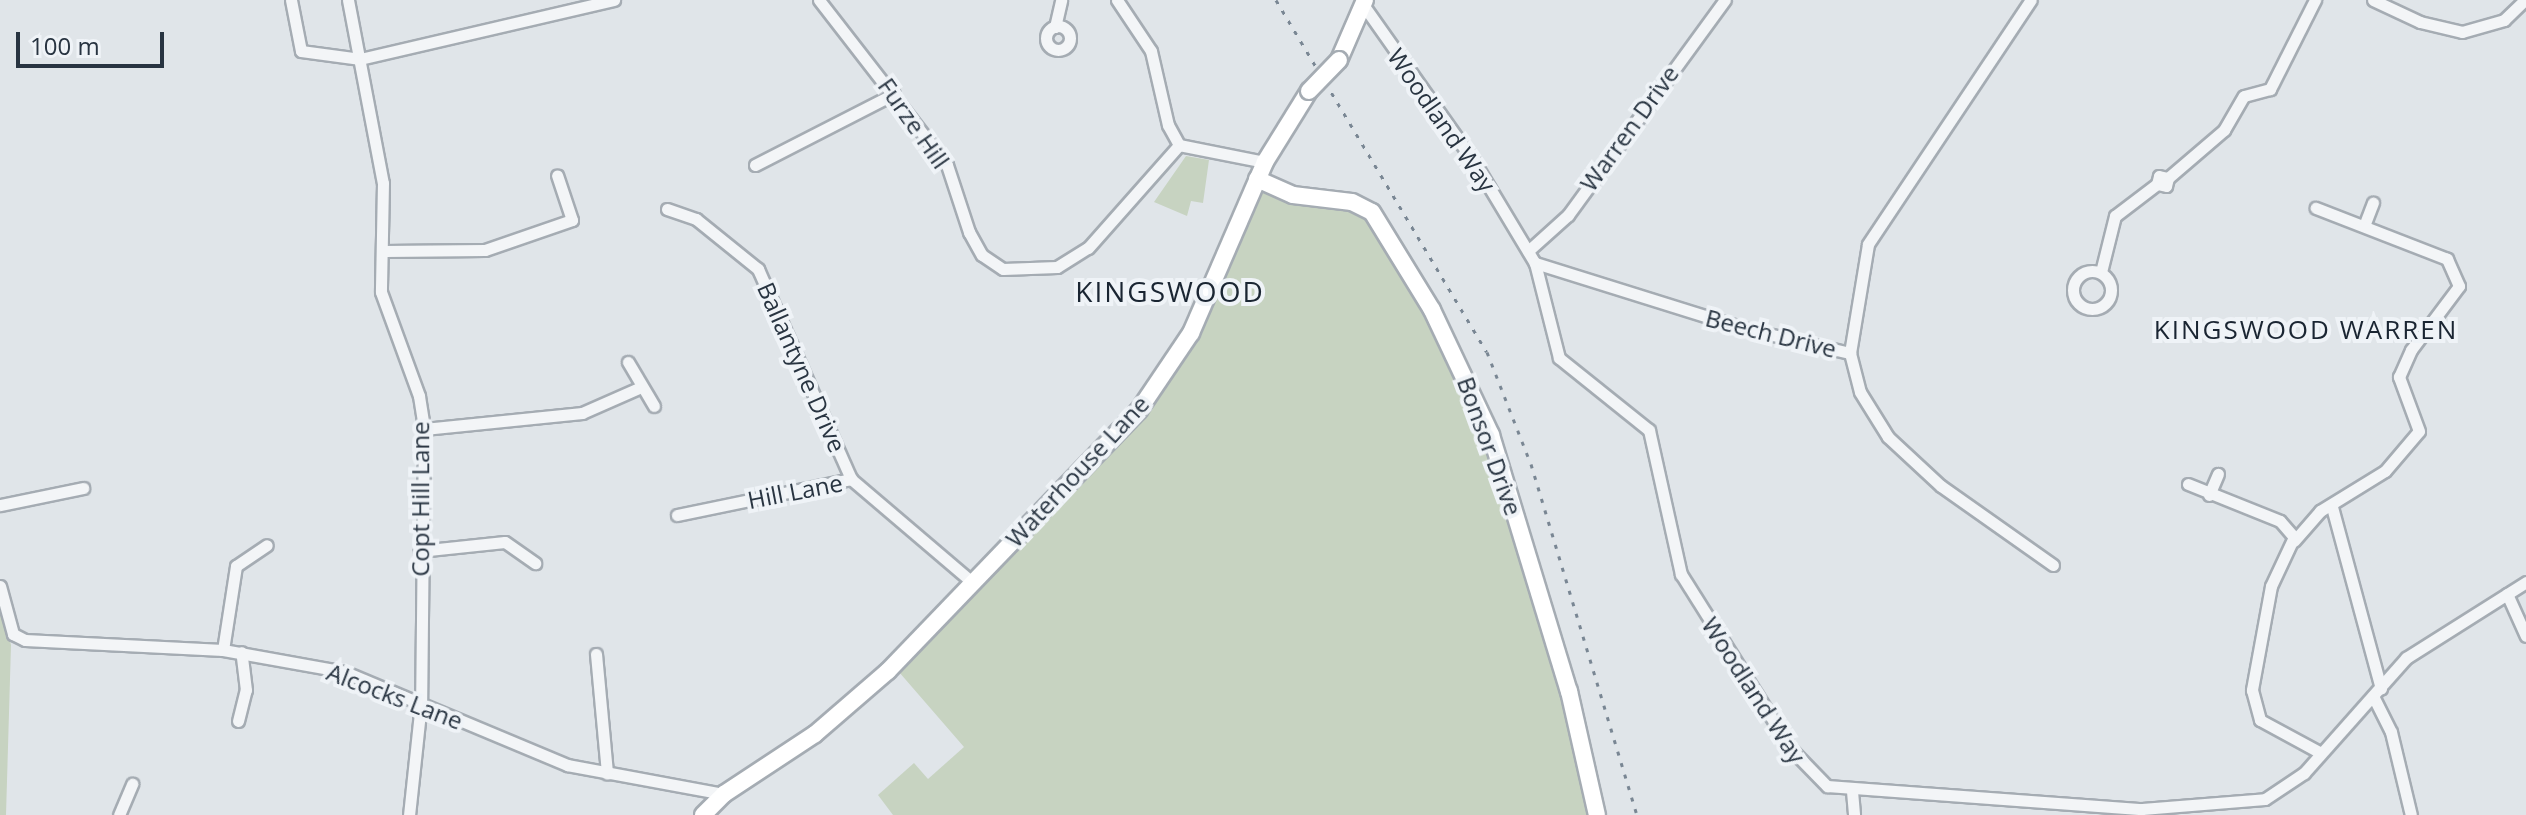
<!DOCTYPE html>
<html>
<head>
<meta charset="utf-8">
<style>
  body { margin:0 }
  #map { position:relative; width:2526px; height:815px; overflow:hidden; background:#e0e5e9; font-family:"Open Sans",sans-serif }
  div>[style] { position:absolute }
  .green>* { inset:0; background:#c7d3c1 }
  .roads { filter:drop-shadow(2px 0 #a5acb3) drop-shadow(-2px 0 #a5acb3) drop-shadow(0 2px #a5acb3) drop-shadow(0 -2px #a5acb3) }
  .street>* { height:11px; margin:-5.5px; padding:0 5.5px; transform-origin:5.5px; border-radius:5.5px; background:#f3f5f7 }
  .street>.ring { margin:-5.5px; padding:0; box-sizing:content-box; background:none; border:11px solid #f3f5f7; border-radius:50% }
  .secondary>* { height:16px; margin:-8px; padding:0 8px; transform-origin:8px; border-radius:8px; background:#fff }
  .rail>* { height:3px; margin-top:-1.5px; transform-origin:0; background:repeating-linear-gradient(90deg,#798693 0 4px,transparent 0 12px) }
  .bridges { filter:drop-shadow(2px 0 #a5acb3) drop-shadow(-2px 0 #a5acb3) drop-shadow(0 2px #a5acb3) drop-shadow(0 -2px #a5acb3) }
  .secondary-bridge>* { height:16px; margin:-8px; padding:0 8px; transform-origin:8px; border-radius:8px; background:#fff }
  span { translate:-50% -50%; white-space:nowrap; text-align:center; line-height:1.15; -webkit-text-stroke:8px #eff3f7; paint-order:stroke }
  .street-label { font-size:24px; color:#283441 }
  .neighbourhood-label { font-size:26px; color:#1a2532; letter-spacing:2px }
  .quarter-label { font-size:28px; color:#1a2532; letter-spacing:2px }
  .scale { position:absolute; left:16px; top:32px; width:148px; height:36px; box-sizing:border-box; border:4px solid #283441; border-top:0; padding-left:10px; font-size:24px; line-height:28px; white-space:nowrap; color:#283441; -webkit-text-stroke:6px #eff3f7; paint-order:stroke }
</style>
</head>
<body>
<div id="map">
  <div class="green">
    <i style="clip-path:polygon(1186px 156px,1209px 160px,1203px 203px,1191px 201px,1187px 216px,1154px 202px)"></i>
    <i style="clip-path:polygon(1257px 179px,1360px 204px,1474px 392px,1569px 691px,1589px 815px,893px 815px,878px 795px,914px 763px,928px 779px,964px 747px,899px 672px,972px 582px,1139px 410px,1191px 333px)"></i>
    <i style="clip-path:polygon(0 598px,11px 645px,6px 815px,0 815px)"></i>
  </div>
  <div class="roads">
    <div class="street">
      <i style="left:291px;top:0;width:52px;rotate:78.9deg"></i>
      <i style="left:301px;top:51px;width:60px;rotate:7.7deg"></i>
      <i style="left:360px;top:59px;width:261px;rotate:-13.1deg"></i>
      <i style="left:348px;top:0;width:186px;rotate:79.2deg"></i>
      <i style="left:383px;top:183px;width:109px;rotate:91.1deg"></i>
      <i style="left:381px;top:292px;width:111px;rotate:69.9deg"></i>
      <i style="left:419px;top:396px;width:33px;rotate:81deg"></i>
      <i style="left:424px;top:429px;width:274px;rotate:90.6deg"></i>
      <i style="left:421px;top:703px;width:113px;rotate:96.1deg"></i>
      <i style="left:819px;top:0;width:209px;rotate:52.2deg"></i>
      <i style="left:947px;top:165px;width:71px;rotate:71.8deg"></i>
      <i style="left:969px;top:232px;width:26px;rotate:61deg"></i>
      <i style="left:982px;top:255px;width:25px;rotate:34deg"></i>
      <i style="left:1003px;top:269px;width:54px;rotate:-2.1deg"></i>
      <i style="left:1057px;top:267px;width:36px;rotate:-32deg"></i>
      <i style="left:1088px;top:248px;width:137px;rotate:-48.5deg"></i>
      <i style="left:1179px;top:145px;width:88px;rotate:11.2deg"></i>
      <i style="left:1117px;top:0;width:61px;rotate:56.3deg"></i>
      <i style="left:1151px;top:51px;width:76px;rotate:77.1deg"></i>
      <i style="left:1168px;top:125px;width:23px;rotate:61deg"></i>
      <i style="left:2373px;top:0;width:52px;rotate:25.1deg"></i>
      <i style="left:2420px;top:22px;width:43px;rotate:13.4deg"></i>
      <i style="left:2462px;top:32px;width:44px;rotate:-15.9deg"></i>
      <i style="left:2504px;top:20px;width:29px;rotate:-44deg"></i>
      <i style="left:1364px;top:6px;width:194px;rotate:54.8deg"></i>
      <i style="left:1476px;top:165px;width:114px;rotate:59deg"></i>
      <i style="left:1535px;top:263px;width:98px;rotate:75.8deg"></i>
      <i style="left:1559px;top:358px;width:115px;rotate:38.7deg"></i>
      <i style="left:1649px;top:430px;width:148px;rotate:77.5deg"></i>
      <i style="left:1681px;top:574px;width:207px;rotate:57.8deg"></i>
      <i style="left:1791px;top:749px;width:52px;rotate:45.8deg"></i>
      <i style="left:1827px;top:786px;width:316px;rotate:4.2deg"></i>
      <i style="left:2142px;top:809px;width:123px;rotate:-4.6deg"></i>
      <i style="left:2265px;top:799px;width:47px;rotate:-33.7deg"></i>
      <i style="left:2304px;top:773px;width:154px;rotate:-48.4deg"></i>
      <i style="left:2406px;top:658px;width:142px;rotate:-32.3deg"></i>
      <i class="ring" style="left:1046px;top:26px;width:13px;height:13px"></i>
      <i style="left:1055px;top:27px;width:28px;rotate:-77deg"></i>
      <i style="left:755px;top:165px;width:156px;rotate:-27.1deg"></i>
      <i style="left:2168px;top:178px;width:74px;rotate:-40.6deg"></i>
      <i style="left:2224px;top:130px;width:39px;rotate:-60deg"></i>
      <i style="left:2244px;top:96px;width:27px;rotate:-15deg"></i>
      <i style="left:2270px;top:89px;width:100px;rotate:-63.2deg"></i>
      <i style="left:667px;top:209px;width:31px;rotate:19deg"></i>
      <i style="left:696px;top:219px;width:80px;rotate:38.9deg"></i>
      <i style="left:758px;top:269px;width:230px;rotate:66.1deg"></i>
      <i style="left:2364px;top:226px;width:25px;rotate:-69deg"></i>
      <i style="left:385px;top:251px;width:100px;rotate:-0.6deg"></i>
      <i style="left:485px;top:250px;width:92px;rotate:-19deg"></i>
      <i style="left:572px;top:220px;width:47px;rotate:-108.4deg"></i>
      <i style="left:1528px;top:251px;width:54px;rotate:-42deg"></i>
      <i style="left:1568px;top:215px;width:266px;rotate:-53.9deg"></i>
      <i style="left:1535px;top:263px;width:222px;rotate:17.3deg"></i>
      <i style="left:1747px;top:329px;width:106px;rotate:13.1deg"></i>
      <i style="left:1850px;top:353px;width:110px;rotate:-80.6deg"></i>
      <i style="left:1868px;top:244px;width:293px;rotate:-56.3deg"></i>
      <i class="ring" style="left:2073px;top:271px;width:27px;height:27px"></i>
      <i style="left:2101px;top:272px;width:58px;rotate:-76deg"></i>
      <i style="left:2115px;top:216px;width:53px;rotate:-37.3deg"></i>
      <i style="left:2157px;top:184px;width:8px;rotate:-76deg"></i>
      <i style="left:2159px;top:176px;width:9px;rotate:13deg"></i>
      <i style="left:2168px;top:178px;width:8px;rotate:104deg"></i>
      <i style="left:2166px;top:186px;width:9px;rotate:-167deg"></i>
      <i style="left:1850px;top:353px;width:40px;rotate:75.6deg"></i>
      <i style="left:1860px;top:392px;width:53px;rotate:58.1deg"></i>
      <i style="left:1888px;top:437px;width:72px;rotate:42.8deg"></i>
      <i style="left:1941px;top:486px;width:137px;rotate:35.2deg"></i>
      <i style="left:628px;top:362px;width:51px;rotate:59.4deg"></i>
      <i style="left:424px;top:429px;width:159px;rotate:-5.8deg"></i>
      <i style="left:582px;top:413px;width:64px;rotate:-23.8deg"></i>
      <i style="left:2188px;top:484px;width:99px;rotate:21.9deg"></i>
      <i style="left:2280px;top:521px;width:21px;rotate:49deg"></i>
      <i style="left:2294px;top:537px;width:54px;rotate:115.1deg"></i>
      <i style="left:2271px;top:586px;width:106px;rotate:100.4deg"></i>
      <i style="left:2252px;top:690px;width:31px;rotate:75deg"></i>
      <i style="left:2260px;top:720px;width:69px;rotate:28.4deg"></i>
      <i style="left:2209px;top:495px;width:23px;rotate:-67deg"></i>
      <i style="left:0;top:505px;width:85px;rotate:-11.6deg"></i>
      <i style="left:2332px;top:507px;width:188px;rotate:74.9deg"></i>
      <i style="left:677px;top:515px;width:178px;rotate:-11.7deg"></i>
      <i style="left:851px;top:479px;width:159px;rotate:40.4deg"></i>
      <i style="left:2294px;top:541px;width:40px;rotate:-49deg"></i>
      <i style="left:2320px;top:511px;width:76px;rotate:-31.6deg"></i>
      <i style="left:2385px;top:471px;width:52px;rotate:-49.6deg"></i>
      <i style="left:2419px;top:431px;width:58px;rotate:-110.3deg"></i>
      <i style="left:2399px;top:377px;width:30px;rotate:-66deg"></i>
      <i style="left:2411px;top:350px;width:80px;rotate:-53.1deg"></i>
      <i style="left:2459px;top:286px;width:30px;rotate:-114deg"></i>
      <i style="left:2447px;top:259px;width:141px;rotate:-158.7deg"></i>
      <i style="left:419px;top:551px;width:86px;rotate:-6deg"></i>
      <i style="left:505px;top:542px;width:37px;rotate:35deg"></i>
      <i style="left:0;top:586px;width:50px;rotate:74.8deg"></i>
      <i style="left:13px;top:634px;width:13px;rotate:27deg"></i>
      <i style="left:25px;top:640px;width:198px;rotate:2.9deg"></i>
      <i style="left:223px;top:650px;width:124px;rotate:10.2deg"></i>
      <i style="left:345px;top:672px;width:241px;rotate:22.7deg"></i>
      <i style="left:567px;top:765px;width:160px;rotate:10.5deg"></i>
      <i style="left:2507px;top:594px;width:46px;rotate:65.7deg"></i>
      <i style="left:223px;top:650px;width:85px;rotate:-81.2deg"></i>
      <i style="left:236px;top:566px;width:37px;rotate:-34deg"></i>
      <i style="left:596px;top:654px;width:120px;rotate:84.7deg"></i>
      <i style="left:2373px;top:696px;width:40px;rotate:63.4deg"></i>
      <i style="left:2391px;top:732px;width:85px;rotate:76.5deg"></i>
      <i style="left:238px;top:721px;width:32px;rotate:-76deg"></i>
      <i style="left:246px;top:690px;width:38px;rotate:-97deg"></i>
      <i style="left:1852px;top:791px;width:24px;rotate:85deg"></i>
      <i style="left:119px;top:815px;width:34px;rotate:-67deg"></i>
    </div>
    <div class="secondary">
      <i style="left:1339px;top:60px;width:65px;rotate:-66.6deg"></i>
      <i style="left:1257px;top:179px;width:39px;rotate:24deg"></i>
      <i style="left:1293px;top:195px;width:59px;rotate:6.8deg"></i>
      <i style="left:1352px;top:202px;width:22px;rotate:27deg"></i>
      <i style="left:1372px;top:212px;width:115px;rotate:58.5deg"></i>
      <i style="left:1432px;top:310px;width:138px;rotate:64.7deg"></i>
      <i style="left:1491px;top:435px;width:268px;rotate:73.1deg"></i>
      <i style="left:1569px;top:691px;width:127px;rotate:77.3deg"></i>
      <i style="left:703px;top:815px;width:30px;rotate:-45deg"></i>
      <i style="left:724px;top:794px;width:109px;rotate:-33.4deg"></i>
      <i style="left:815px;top:734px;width:96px;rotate:-40.8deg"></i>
      <i style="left:888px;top:671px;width:362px;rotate:-46.1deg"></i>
      <i style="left:1139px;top:410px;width:93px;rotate:-56deg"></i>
      <i style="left:1191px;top:333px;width:186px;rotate:-66.6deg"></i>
      <i style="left:1265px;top:162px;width:84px;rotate:-58.2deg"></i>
    </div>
  </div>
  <div class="rail">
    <i style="left:1276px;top:0;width:410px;rotate:59.1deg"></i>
    <i style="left:1487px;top:352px;width:120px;rotate:68.6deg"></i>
    <i style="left:1531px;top:464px;width:367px;rotate:73.2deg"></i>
  </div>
  <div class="bridges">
    <div class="secondary-bridge">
      <i style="left:1309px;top:91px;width:43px;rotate:-45.9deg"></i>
    </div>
  </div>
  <div class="street-label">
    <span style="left:1442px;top:120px;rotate:55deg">Woodland Way</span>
    <span style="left:914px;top:123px;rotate:55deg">Furze Hill</span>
    <span style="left:1629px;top:128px;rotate:-54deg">Warren Drive</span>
    <span style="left:1771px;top:333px;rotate:14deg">Beech Drive</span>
    <span style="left:802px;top:367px;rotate:66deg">Ballantyne Drive</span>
    <span style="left:1490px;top:446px;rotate:70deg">Bonsor Drive</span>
    <span style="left:1077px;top:471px;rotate:-47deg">Waterhouse Lane</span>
    <span style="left:795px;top:491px;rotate:-11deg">Hill Lane</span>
    <span style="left:420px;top:499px;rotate:-90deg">Copt Hill Lane</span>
    <span style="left:1754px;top:690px;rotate:57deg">Woodland Way</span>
    <span style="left:395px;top:696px;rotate:21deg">Alcocks Lane</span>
  </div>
  <div class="neighbourhood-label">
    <span style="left:2306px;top:330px">KINGSWOOD WARREN</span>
  </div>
  <div class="quarter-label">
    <span style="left:1170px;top:291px">KINGSWOOD</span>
  </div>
  <div class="scale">100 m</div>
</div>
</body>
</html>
